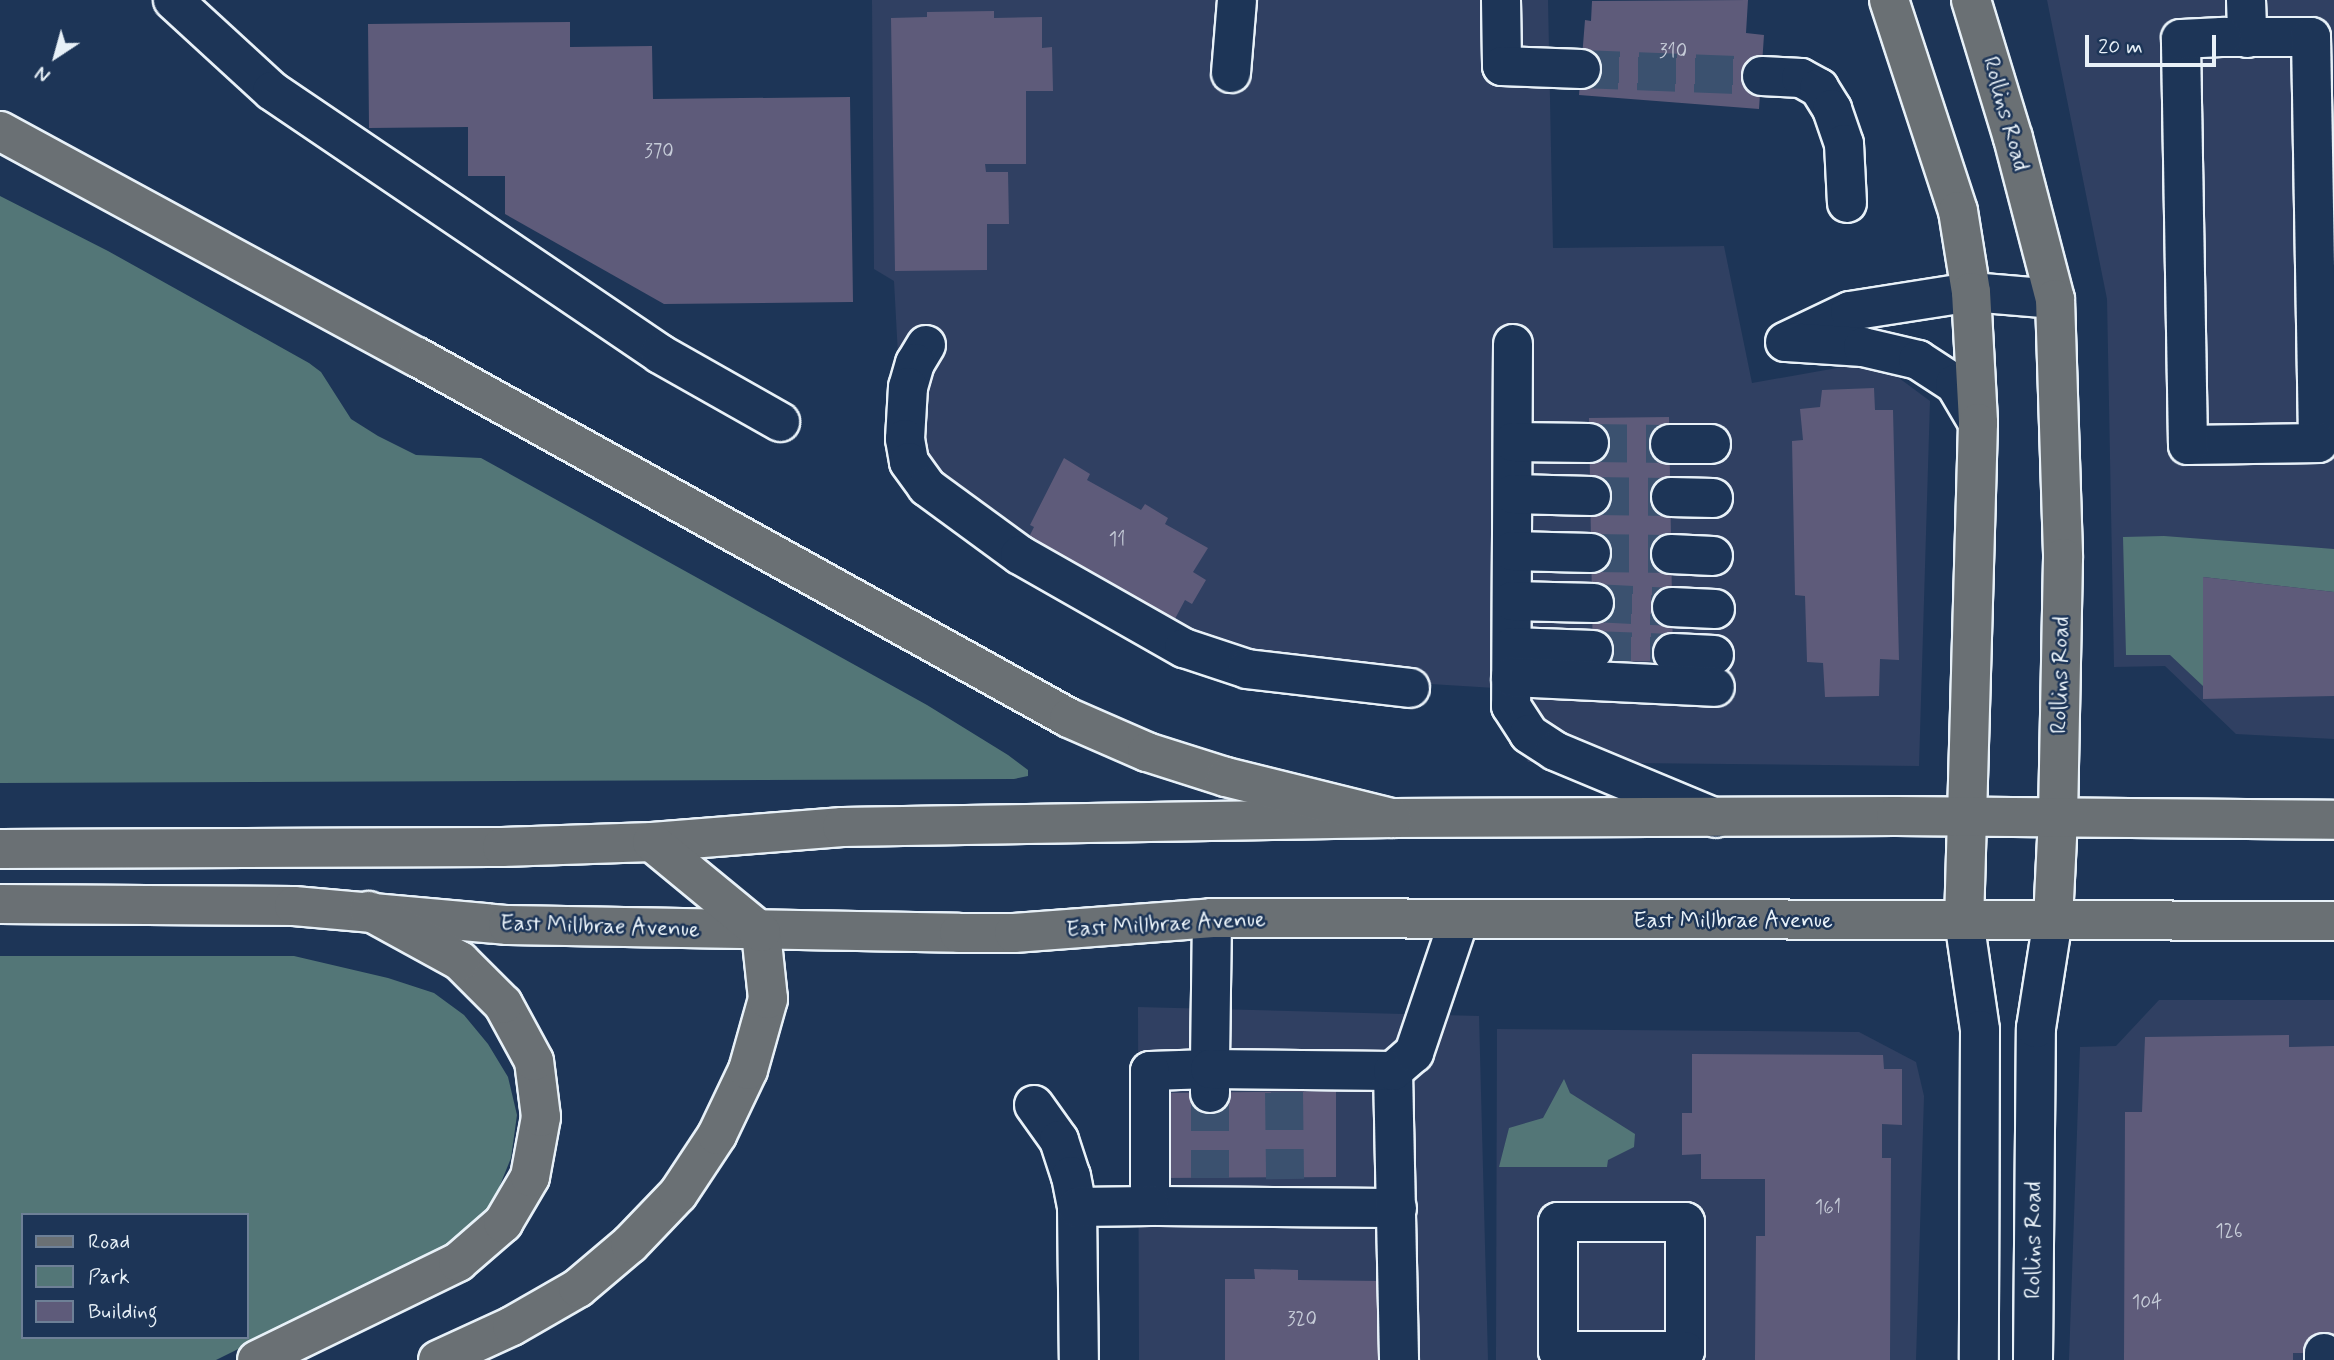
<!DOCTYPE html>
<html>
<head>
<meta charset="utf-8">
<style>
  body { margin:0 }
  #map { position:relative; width:2334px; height:1360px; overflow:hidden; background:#1d3557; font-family:Mynerve,sans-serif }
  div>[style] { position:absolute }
  .built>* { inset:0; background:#304062 }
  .green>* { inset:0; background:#537677 }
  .building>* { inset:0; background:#5e5b7a }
  .minor-tunnel>* { height:38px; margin-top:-19px; transform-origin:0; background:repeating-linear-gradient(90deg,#3b516f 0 38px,transparent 0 57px) }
  .roads { filter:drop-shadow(2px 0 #e8f1f8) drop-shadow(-2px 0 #e8f1f8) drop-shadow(0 2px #e8f1f8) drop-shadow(0 -2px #e8f1f8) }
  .minor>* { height:38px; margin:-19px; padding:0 19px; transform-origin:19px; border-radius:19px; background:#1d3557 }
  .major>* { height:38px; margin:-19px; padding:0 19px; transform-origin:19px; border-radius:19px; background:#6a7074 }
  .highway>* { height:38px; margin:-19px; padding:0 19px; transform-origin:19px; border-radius:19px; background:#6a7074 }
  span { translate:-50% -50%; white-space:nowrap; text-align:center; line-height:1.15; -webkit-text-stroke:5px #1d3557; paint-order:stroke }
  .number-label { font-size:19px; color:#c6ccd8 }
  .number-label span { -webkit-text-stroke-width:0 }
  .street-label { font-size:23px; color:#e8f1f8 }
  .legend { position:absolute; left:21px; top:1213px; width:228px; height:126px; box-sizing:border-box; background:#1d3557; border:2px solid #6e8097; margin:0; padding:9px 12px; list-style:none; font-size:21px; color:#e8f1f8 }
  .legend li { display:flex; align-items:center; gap:14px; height:35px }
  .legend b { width:35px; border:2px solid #6e8097 }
  .north { position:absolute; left:21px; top:21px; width:70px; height:70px; -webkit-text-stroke:5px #1d3557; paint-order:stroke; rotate:216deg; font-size:19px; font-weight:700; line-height:28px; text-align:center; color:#e8f1f8 }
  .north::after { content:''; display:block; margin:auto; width:24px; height:32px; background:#e8f1f8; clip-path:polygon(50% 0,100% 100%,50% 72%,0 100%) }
  .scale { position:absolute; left:2085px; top:35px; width:131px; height:32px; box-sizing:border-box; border:4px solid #e8f1f8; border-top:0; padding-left:9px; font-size:21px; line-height:24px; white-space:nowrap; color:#e8f1f8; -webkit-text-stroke:5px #1d3557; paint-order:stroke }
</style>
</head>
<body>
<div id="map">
  <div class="built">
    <i style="clip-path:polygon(872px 0,1548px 0,1553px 248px,1724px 246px,1752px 383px,1876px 361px,1930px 401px,1919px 766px,1528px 762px,1495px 688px,1253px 673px,905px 485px,894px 281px,874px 269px)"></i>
    <i style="clip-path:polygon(2047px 0,2334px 0,2334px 739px,2236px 734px,2165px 666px,2114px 667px,2107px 299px)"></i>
    <i style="clip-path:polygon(2159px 1000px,2334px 1000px,2334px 1360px,2069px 1360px,2080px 1047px,2116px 1046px)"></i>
    <i style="clip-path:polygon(1138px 1007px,1479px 1016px,1488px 1360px,1139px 1360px)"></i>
    <i style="clip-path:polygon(1497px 1029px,1859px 1032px,1916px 1062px,1924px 1096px,1916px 1360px,1496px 1360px)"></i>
  </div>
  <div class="green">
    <i style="clip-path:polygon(0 196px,108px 251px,309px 363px,321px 372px,351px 419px,378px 436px,416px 455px,481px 458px,927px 705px,1008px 755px,1028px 770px,1028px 776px,1014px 779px,0 783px)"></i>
    <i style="clip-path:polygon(2164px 536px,2334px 549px,2334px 592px,2203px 577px,2203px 686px,2170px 655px,2126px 655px,2123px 537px)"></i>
    <i style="clip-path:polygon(evenodd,0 956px,294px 956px,388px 978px,434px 993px,464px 1015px,488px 1044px,508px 1077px,517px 1115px,511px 1158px,494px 1200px,465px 1234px,432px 1253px,216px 1360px,0 1360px,0 956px,23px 1215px,247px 1215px,247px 1337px,23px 1337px,23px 1215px)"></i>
    <i style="clip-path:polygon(1564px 1079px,1570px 1093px,1635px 1134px,1634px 1147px,1608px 1160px,1607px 1167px,1499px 1167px,1509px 1128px,1543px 1118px)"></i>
  </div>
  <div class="building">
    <i style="clip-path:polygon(1748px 0,1746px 33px,1764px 35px,1759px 109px,1579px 95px,1585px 20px,1591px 21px,1592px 1px)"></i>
    <i style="clip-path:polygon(994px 11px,994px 18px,1042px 17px,1042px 48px,1052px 47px,1053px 91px,1026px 91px,1026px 164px,985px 164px,986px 172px,1008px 172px,1009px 224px,987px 224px,987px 270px,895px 271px,891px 18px,927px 17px,927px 12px)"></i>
    <i style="clip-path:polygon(570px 22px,570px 47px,652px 46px,653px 99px,850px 97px,853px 302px,664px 304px,505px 214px,505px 176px,468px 176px,468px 127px,369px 128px,368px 24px)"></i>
    <i style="clip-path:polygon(1874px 388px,1875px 410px,1893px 410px,1899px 660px,1880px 659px,1879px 696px,1825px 697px,1823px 663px,1807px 662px,1805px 596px,1795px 595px,1792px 441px,1803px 440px,1800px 409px,1820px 407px,1822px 390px)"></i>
    <i style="clip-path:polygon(1669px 417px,1673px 661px,1593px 662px,1589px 418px)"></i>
    <i style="clip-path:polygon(1064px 458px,1090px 474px,1087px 480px,1141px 510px,1145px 504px,1168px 518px,1165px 524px,1208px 548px,1193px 572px,1206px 580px,1192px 604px,1185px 600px,1169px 630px,1013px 569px,1034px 527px,1030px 525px)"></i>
    <i style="clip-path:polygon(2203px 577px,2334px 592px,2334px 696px,2203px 699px)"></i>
    <i style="clip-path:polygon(2289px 1035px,2289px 1047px,2334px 1046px,2334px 1353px,2293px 1353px,2293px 1360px,2124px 1360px,2125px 1112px,2142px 1112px,2145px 1037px)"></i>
    <i style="clip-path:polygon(1692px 1054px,1883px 1055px,1884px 1069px,1902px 1069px,1902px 1125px,1882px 1124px,1882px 1158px,1891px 1158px,1890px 1360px,1755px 1360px,1756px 1236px,1765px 1236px,1765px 1179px,1701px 1179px,1701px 1154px,1682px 1155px,1682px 1113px,1692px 1113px)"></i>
    <i style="clip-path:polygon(1336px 1091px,1336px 1177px,1164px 1178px,1165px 1093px)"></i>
    <i style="clip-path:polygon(1254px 1269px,1298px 1270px,1298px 1280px,1380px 1281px,1380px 1360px,1225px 1360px,1225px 1279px,1255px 1279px)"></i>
  </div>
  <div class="minor-tunnel">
    <i style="left:1581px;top:69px;width:181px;rotate:2.2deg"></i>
    <i style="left:1589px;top:443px;width:81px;rotate:0.7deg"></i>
    <i style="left:1591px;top:496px;width:80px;rotate:0.7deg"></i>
    <i style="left:1591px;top:553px;width:80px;rotate:0.7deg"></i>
    <i style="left:1594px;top:603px;width:78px;rotate:2.9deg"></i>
    <i style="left:1593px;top:650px;width:80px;rotate:2.1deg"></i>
    <i style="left:1284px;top:1092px;width:87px;rotate:89.3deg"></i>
    <i style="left:1210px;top:1093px;width:85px;rotate:90deg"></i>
  </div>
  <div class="roads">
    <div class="minor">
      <i style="left:173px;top:0;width:134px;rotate:42.6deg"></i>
      <i style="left:272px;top:91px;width:469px;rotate:34.1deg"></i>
      <i style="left:660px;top:354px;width:138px;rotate:29.5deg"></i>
      <i style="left:1501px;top:0;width:66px;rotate:89.1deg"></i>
      <i style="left:1502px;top:66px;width:79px;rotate:2.2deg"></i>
      <i style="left:2246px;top:0;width:38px;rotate:88deg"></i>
      <i style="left:2222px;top:37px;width:89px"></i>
      <i style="left:2311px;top:37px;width:406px;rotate:89deg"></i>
      <i style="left:2318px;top:443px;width:130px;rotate:179.1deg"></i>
      <i style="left:2188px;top:445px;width:406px;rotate:-91deg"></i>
      <i style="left:2181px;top:39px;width:41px;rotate:-2.8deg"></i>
      <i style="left:1231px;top:73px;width:73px;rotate:-85.3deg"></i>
      <i style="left:1762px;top:76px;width:39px;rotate:3deg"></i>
      <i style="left:1801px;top:78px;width:21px;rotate:29deg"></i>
      <i style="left:1819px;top:88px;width:25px;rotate:58deg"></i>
      <i style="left:1832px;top:109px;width:37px;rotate:71deg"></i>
      <i style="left:1844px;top:144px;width:59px;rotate:87.1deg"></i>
      <i style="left:1785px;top:342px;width:72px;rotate:-25.5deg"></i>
      <i style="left:1850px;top:311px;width:122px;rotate:-8.9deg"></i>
      <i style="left:1971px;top:292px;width:84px;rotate:4.8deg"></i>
      <i style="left:1787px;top:342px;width:76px;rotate:3.8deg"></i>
      <i style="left:1863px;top:347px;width:57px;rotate:13.3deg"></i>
      <i style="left:1918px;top:360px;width:44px;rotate:33deg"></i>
      <i style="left:1955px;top:384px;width:45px;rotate:59.5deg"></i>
      <i style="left:1513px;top:344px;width:362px;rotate:90.3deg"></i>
      <i style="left:1511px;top:706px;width:33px;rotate:57deg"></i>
      <i style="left:1529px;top:734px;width:31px;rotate:33deg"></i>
      <i style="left:1555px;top:751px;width:174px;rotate:22.6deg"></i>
      <i style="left:926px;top:345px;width:21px;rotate:121deg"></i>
      <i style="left:915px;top:363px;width:25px;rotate:106deg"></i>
      <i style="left:908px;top:387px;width:52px;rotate:93.3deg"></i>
      <i style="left:905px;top:439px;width:23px;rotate:80deg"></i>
      <i style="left:909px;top:462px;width:31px;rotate:54deg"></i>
      <i style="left:927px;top:487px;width:115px;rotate:36.2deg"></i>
      <i style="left:1020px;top:555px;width:189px;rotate:29.6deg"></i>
      <i style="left:1184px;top:648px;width:66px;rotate:18.4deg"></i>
      <i style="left:1247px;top:669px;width:164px;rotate:6.6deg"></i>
      <i style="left:1513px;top:442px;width:76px;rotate:0.8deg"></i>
      <i style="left:1670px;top:444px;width:41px"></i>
      <i style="left:1513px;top:494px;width:78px;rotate:1.5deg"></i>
      <i style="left:1671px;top:497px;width:42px;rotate:1.4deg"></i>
      <i style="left:1512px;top:551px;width:79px;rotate:1.5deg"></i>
      <i style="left:1671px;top:554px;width:42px;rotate:2.7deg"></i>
      <i style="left:1512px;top:601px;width:82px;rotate:1.4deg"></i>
      <i style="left:1672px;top:607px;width:43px;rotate:2.7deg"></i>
      <i style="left:1512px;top:647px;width:81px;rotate:2.1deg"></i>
      <i style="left:1673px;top:653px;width:41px;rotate:2.8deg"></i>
      <i style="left:1511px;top:677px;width:204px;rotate:2.8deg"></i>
      <i style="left:1212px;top:918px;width:151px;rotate:90.8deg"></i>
      <i style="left:1210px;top:1069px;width:60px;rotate:178.1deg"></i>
      <i style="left:1150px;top:1071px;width:135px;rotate:90deg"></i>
      <i style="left:1150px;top:1206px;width:247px;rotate:0.5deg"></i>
      <i style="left:1964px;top:920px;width:111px;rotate:81.7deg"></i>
      <i style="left:1980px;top:1030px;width:330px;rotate:90.2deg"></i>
      <i style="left:1393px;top:1071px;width:289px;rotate:88.8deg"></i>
      <i style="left:1210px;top:1093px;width:24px;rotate:-90deg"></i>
      <i style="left:1210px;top:1069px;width:183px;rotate:0.6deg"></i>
      <i style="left:1393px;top:1071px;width:28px;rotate:-41deg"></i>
      <i style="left:1414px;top:1053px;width:140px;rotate:-71.3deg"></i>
      <i style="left:1034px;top:1105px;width:43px;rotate:54.5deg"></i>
      <i style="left:1059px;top:1140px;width:38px;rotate:72deg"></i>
      <i style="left:1071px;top:1176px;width:32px;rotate:79deg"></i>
      <i style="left:1077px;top:1207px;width:153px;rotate:89.3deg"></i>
      <i style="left:1077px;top:1207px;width:73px;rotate:-0.8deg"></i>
      <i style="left:1558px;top:1222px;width:127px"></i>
      <i style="left:1685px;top:1222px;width:129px;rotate:90deg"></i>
      <i style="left:1685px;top:1351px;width:127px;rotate:180deg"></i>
      <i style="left:1558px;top:1351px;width:129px;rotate:-90deg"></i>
      <i style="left:2033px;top:1360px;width:332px;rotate:-89.5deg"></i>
      <i style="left:2036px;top:1028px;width:109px;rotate:-81.1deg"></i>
      <i style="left:2324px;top:1360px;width:7px;rotate:-90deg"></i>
    </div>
    <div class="major">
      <i style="left:1889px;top:0;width:222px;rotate:71.9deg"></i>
      <i style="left:1958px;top:211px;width:82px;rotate:80.9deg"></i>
      <i style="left:1971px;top:292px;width:131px;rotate:86.9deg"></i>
      <i style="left:1978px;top:423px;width:497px;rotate:91.6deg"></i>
      <i style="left:1971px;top:0;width:144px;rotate:73.1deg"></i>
      <i style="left:2013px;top:138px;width:166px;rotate:75.4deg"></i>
      <i style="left:2055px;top:299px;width:259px;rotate:88.2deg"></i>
      <i style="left:2063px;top:558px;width:260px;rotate:91.1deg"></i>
      <i style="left:2058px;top:818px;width:102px;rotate:92.8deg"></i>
      <i style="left:0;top:849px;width:502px;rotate:-0.23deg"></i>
      <i style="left:502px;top:847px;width:150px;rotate:-1.9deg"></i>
      <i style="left:652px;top:842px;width:191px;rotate:-4.5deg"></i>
      <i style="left:842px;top:827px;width:550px;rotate:-0.94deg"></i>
      <i style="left:1392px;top:818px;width:504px;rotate:-0.23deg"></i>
      <i style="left:1896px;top:816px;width:438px;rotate:0.5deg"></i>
      <i style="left:0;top:904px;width:294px;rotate:0.4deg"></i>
      <i style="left:294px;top:906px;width:215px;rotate:5.1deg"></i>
      <i style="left:508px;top:925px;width:451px;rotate:1deg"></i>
      <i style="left:959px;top:933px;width:55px"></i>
      <i style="left:1014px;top:933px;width:199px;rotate:-4.3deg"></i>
      <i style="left:1212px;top:918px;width:1122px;rotate:0.15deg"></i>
    </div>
    <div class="highway">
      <i style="left:0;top:131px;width:474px;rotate:28.5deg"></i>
      <i style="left:417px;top:357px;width:745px;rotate:28.97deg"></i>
      <i style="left:1069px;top:718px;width:85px;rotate:23.6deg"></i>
      <i style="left:1147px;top:752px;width:83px;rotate:17.6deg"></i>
      <i style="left:1226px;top:777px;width:171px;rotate:13.9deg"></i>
      <i style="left:257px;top:1360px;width:224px;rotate:-26deg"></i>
      <i style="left:458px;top:1262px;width:60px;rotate:-40.9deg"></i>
      <i style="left:503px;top:1223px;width:53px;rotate:-59.6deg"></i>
      <i style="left:530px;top:1177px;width:61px;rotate:-79.6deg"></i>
      <i style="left:541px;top:1117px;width:56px;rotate:-97.1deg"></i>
      <i style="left:534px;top:1061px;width:65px;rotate:-118.5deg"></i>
      <i style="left:503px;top:1004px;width:61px;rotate:-135deg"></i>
      <i style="left:460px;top:961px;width:104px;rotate:-151.2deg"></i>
      <i style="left:438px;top:1360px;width:81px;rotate:-24.7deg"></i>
      <i style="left:512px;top:1326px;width:76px;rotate:-29.9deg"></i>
      <i style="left:578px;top:1288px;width:68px;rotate:-40.2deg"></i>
      <i style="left:630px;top:1244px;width:69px;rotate:-46.2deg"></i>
      <i style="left:678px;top:1194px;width:71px;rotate:-56.5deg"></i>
      <i style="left:717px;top:1135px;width:72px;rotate:-64.5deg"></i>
      <i style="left:748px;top:1070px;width:74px;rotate:-74.3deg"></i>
      <i style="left:768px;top:999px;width:67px;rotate:-96deg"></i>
      <i style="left:761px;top:932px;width:141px;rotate:-140.5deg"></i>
    </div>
  </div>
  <div class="number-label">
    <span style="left:1673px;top:52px">310</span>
    <span style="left:659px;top:152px">370</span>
    <span style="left:1117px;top:540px">11</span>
    <span style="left:1828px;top:1208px">161</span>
    <span style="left:2229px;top:1232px">126</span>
    <span style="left:2147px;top:1303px">104</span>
    <span style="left:1302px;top:1320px">320</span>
  </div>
  <div class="street-label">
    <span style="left:2005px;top:114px;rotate:74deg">Rollins Road</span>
    <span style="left:2061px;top:675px;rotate:-89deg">Rollins Road</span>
    <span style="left:1733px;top:921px">East Millbrae Avenue</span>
    <span style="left:1166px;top:925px;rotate:-3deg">East Millbrae Avenue</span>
    <span style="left:600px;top:927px;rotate:2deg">East Millbrae Avenue</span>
    <span style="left:2034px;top:1240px;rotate:-90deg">Rollins Road</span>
  </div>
  <ul class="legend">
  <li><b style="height:9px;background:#6a7074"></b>Road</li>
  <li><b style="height:19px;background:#537677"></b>Park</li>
  <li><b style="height:19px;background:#5e5b7a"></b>Building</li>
  </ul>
  <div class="north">N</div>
  <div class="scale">20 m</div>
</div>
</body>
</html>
